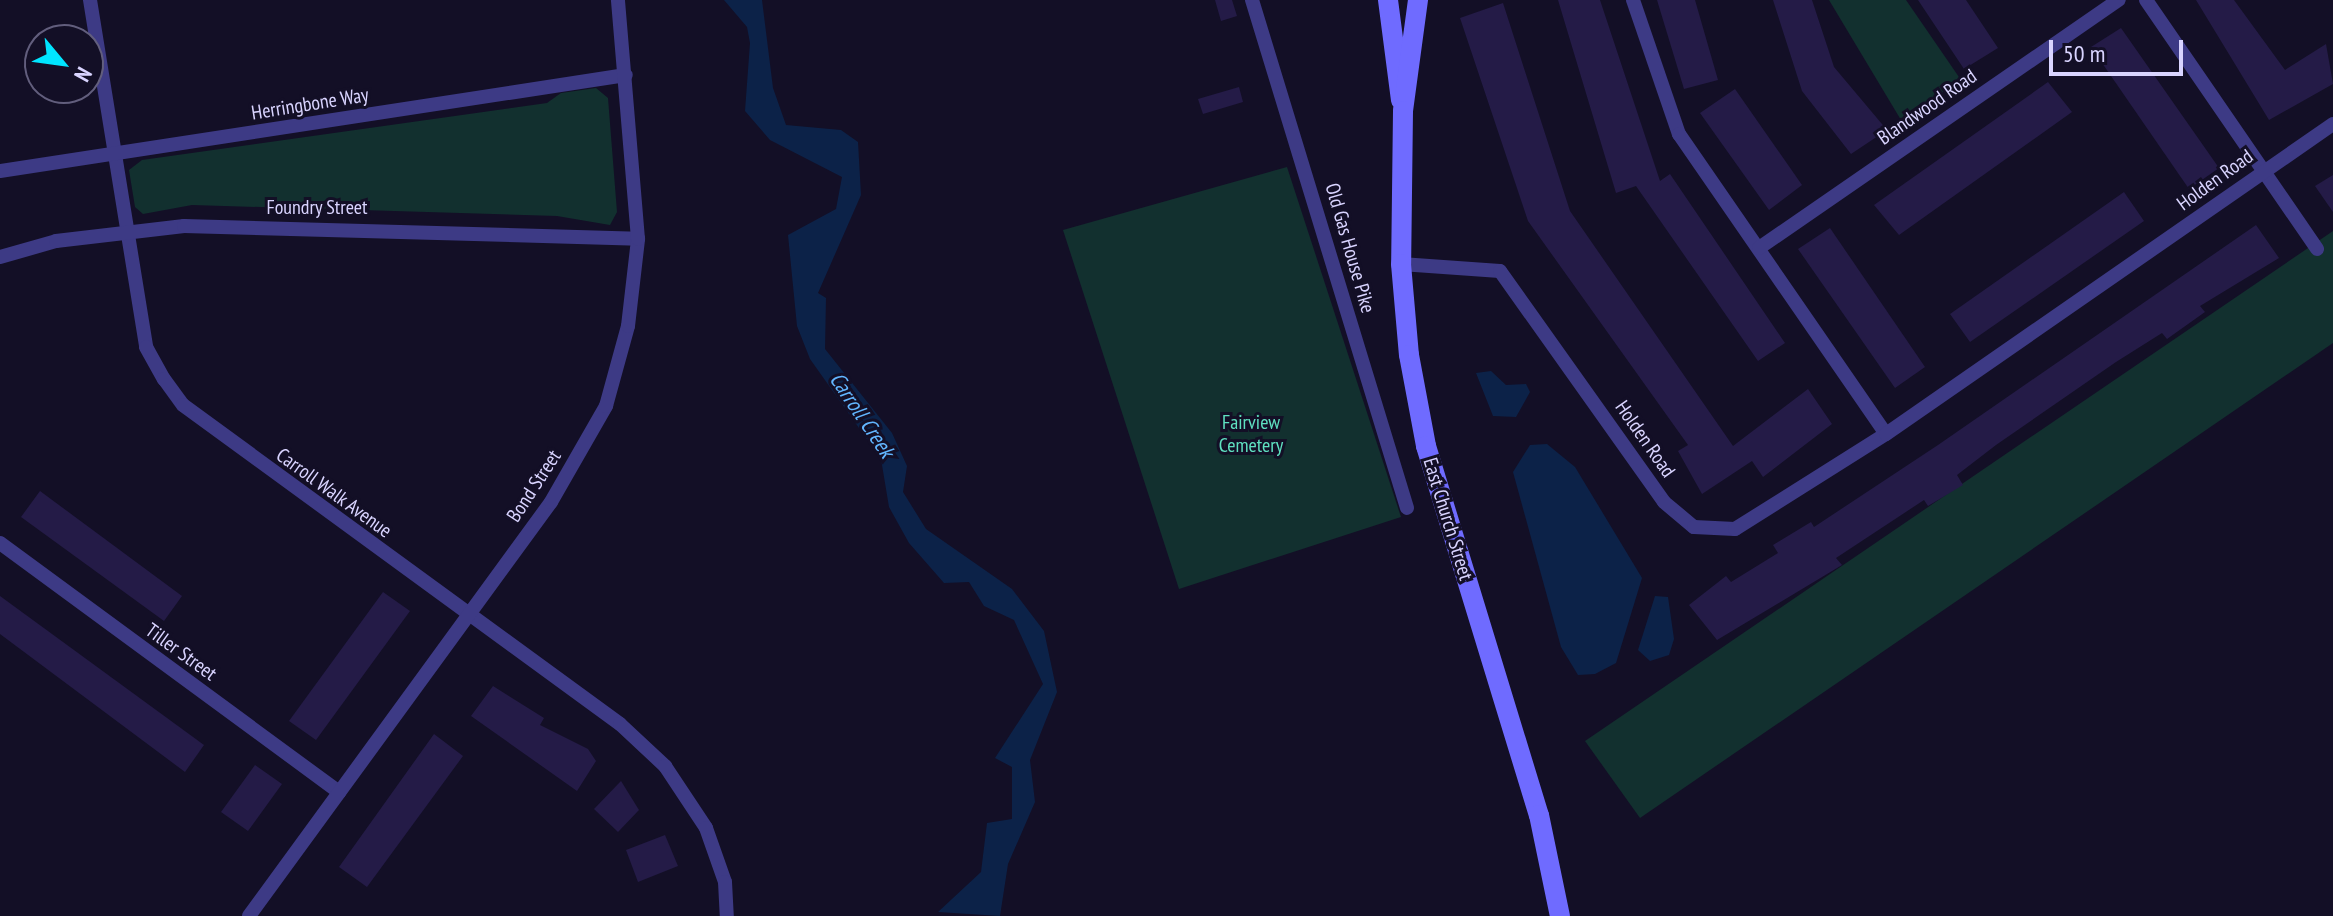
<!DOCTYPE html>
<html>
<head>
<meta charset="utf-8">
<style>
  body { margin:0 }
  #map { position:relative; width:2333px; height:916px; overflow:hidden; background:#130f26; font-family:"PT Sans Narrow",sans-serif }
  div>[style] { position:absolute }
  .green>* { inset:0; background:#12302f }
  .water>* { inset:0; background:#0c2248 }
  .building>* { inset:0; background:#241b47 }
  .street>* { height:14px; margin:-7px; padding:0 7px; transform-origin:7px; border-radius:7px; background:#3d3a85 }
  .secondary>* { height:20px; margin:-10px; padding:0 10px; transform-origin:10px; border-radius:10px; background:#6f6bff }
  span { translate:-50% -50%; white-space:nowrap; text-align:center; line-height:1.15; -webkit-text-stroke:6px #130f26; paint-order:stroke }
  .street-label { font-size:20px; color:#d9d4ff }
  .park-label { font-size:20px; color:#5fe0c0 }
  .water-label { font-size:22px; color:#62b6ff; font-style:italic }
  .north { position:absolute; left:24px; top:24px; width:80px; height:80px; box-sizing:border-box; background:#130f26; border:2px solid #625e7d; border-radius:50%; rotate:119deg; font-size:22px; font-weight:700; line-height:32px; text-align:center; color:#d9d4ff }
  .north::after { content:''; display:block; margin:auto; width:28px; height:36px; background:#00e5ff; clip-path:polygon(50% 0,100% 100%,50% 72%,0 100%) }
  .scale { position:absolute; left:2049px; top:40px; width:134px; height:36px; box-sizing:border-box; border:4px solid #d9d4ff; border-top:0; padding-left:10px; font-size:24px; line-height:28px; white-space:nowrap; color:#d9d4ff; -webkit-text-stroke:6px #130f26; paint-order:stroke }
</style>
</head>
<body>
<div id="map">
  <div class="green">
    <i style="clip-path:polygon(1829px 0,1906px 0,1961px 80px,1901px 120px)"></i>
    <i style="clip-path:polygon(596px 88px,608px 98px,617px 212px,610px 225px,557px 216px,192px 205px,143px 214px,135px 207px,129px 170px,142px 160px,547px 103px,561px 93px)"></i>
    <i style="clip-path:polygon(1287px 167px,1401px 517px,1179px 589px,1063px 230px)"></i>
    <i style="clip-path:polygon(2333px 231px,2333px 343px,1640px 818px,1585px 741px)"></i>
  </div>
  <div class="water">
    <i style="clip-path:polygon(724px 0,762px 0,773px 88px,786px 125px,841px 130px,858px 142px,861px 195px,818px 293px,826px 298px,825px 349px,892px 433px,907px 466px,903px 492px,926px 529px,1012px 589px,1044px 631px,1057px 692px,1030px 760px,1035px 802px,1008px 864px,1000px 916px,938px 912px,981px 872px,987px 823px,1012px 819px,1012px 767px,995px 758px,1043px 684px,1014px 620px,984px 606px,969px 582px,944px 583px,909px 543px,889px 507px,881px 459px,810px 359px,797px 326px,788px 235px,836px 209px,842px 177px,770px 140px,745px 111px,750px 43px,747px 27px)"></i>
    <i style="clip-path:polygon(1491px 371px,1506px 385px,1526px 384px,1530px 392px,1516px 417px,1493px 416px,1476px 373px)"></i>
    <i style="clip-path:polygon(1547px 444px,1575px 467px,1642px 578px,1616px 663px,1595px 674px,1578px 675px,1561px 647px,1513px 472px,1530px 445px)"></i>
    <i style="clip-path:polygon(1655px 596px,1668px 597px,1674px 639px,1669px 655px,1650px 661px,1638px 650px)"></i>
  </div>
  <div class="building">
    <i style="clip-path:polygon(1215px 0,1232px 0,1237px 16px,1221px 21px)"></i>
    <i style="clip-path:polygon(1558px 0,1600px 0,1660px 181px,1670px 174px,1785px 343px,1758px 361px,1636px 186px,1616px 193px)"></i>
    <i style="clip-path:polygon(1657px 0,1695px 0,1718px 80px,1684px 89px)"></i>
    <i style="clip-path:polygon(1773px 0,1812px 0,1834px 67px,1887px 130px,1851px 154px,1802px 91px)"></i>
    <i style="clip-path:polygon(1918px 0,1966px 0,1998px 48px,1964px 69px)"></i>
    <i style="clip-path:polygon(2196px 0,2234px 0,2285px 70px,2326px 44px,2333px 84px,2269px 120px)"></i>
    <i style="clip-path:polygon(1503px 3px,1570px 211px,1733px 446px,1808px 389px,1832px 424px,1763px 477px,1752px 461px,1702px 494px,1678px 451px,1688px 445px,1528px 221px,1460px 18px)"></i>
    <i style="clip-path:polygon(2121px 28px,2219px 168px,2189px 189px,2091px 47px)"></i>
    <i style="clip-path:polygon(2048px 82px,2072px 112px,1899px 235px,1874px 205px)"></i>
    <i style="clip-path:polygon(1239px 87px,1243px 102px,1203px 114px,1198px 99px)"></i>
    <i style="clip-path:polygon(1735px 89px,1802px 185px,1769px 210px,1700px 113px)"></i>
    <i style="clip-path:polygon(2333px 175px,2333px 212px,2315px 186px)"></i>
    <i style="clip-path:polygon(2124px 192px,2144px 221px,1970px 342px,1950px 314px)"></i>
    <i style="clip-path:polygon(2256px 225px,2279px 258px,2200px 306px,2205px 312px,2167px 339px,2162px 333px,2116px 362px,1996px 445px,1957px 475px,1963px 485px,1928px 506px,1924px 500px,1836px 558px,1842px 565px,1717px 640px,1689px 605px,1726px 576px,1731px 582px,1778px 553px,1773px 545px,1811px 522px,1814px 527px,1938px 445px)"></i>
    <i style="clip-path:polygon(1830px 228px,1925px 367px,1895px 388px,1798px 249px)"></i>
    <i style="clip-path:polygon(40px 491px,182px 596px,164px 621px,21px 517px)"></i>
    <i style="clip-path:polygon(383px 592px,410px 611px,316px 740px,289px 721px)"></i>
    <i style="clip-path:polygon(0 596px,204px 745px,185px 772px,0 634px)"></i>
    <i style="clip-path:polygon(493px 686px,544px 718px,540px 725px,588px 749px,596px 761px,577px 791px,471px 716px)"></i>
    <i style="clip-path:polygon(434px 734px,463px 756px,367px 887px,339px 867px)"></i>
    <i style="clip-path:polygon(255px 765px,282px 784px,248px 831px,221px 812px)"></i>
    <i style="clip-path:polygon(621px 781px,639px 810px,618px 832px,594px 809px)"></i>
    <i style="clip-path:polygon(665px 835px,678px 866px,638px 882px,626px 850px)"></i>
  </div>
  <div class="street">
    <i style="left:90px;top:0;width:351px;rotate:80.8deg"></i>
    <i style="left:146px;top:347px;width:37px;rotate:61deg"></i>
    <i style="left:164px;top:379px;width:32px;rotate:54deg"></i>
    <i style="left:183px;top:405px;width:541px;rotate:36.13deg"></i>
    <i style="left:620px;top:724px;width:62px;rotate:43deg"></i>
    <i style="left:665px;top:766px;width:74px;rotate:56.5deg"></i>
    <i style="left:706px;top:828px;width:57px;rotate:70.6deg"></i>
    <i style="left:725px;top:882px;width:34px;rotate:87deg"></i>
    <i style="left:1252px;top:0;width:531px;rotate:73.03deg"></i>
    <i style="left:1633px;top:0;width:142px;rotate:71.1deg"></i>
    <i style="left:1679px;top:134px;width:364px;rotate:55.4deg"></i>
    <i style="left:2146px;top:0;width:302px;rotate:55.5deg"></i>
    <i style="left:0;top:171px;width:633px;rotate:-8.72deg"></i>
    <i style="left:1759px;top:248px;width:437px;rotate:-34.6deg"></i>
    <i style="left:0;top:257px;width:58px;rotate:-15.9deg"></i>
    <i style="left:56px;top:241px;width:129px;rotate:-6.7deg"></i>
    <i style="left:184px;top:226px;width:454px;rotate:1.6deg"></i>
    <i style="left:1401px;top:264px;width:99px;rotate:4deg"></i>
    <i style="left:1500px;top:271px;width:283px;rotate:54.6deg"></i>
    <i style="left:1664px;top:502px;width:39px;rotate:40deg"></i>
    <i style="left:1694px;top:527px;width:41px;rotate:2.8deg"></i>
    <i style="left:1735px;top:529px;width:178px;rotate:-32.2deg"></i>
    <i style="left:1886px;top:434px;width:544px;rotate:-34.74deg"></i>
    <i style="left:0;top:543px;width:421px;rotate:36.3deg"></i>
    <i style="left:249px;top:916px;width:512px;rotate:-53.89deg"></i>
    <i style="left:551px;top:502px;width:111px;rotate:-60.2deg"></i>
    <i style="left:606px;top:406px;width:83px;rotate:-74.6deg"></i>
    <i style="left:628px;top:326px;width:88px;rotate:-83.4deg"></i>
    <i style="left:638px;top:239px;width:240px;rotate:-94.8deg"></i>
  </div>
  <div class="secondary">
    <i style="left:1388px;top:0;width:101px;rotate:82.6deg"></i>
    <i style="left:1418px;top:0;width:112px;rotate:97.7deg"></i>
    <i style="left:1403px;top:111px;width:153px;rotate:90.7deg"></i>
    <i style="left:1401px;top:264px;width:91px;rotate:85deg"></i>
    <i style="left:1409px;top:355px;width:93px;rotate:79.4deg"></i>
    <i style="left:1426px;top:446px;width:386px;rotate:73deg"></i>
    <i style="left:1539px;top:815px;width:103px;rotate:78.3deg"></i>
  </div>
  <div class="street-label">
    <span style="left:310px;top:104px;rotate:-9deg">Herringbone Way</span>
    <span style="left:1927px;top:107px;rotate:-35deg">Blandwood Road</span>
    <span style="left:2215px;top:180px;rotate:-36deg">Holden Road</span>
    <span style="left:317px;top:207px">Foundry Street</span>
    <span style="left:1350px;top:248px;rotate:74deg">Old Gas House Pike</span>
    <span style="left:1645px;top:439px;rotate:55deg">Holden Road</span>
    <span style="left:534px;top:486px;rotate:-57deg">Bond Street</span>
    <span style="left:334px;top:493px;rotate:36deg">Carroll Walk Avenue</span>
    <span style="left:1448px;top:519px;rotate:73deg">East Church Street</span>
    <span style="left:181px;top:652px;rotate:36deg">Tiller Street</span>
  </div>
  <div class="park-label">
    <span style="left:1251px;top:434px">Fairview<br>Cemetery</span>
  </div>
  <div class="water-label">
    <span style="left:862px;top:415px;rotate:56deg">Carroll Creek</span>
  </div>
  <div class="north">N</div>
  <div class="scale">50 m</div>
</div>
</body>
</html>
